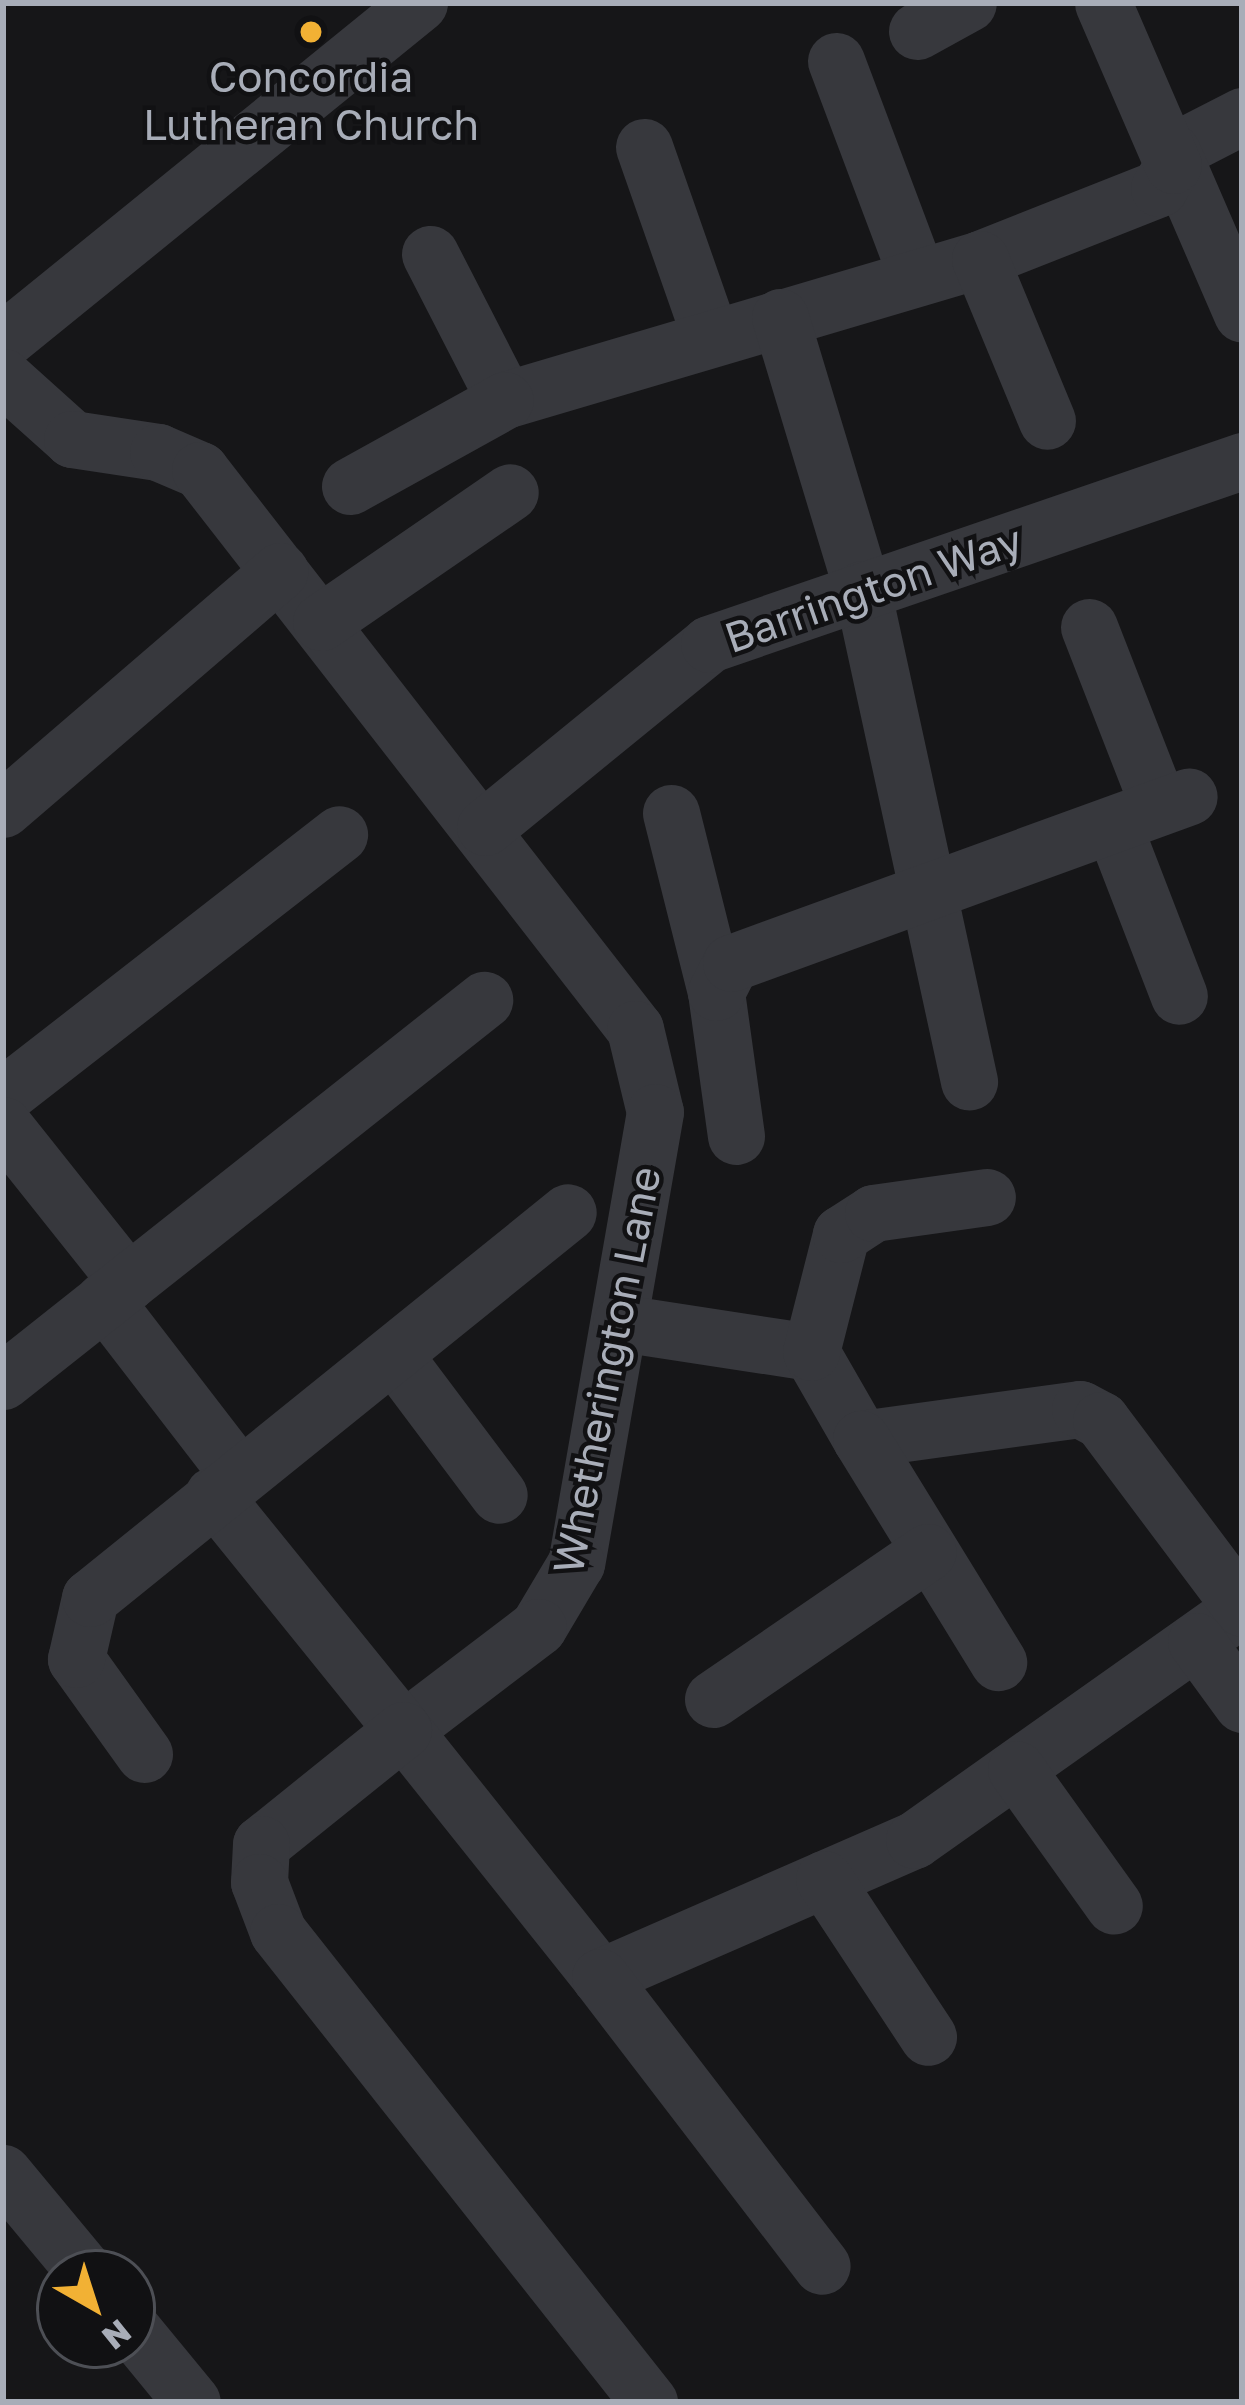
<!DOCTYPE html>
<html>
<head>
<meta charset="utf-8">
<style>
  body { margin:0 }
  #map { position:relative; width:1245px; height:2405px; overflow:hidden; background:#161618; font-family:"Golos Text",sans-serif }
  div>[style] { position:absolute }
  .minor>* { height:57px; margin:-28.5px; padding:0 28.5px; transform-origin:28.5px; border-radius:28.5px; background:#37383d }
  .dots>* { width:33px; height:33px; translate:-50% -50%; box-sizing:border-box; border:6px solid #111113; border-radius:50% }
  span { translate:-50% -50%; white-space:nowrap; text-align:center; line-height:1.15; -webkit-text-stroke:9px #111113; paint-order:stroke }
  .poi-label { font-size:42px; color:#a8adb8 }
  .street-label { font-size:42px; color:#a8adb8 }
  .frame { position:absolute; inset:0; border:6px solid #a8adb8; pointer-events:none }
  .north { position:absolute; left:36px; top:2249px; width:120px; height:120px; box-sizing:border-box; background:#111113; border:3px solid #4d4f55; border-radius:50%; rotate:141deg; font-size:33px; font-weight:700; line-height:48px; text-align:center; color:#a8adb8 }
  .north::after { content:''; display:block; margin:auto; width:42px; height:54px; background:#f2b134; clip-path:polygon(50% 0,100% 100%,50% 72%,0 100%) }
</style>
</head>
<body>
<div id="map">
  <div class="minor">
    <i style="left:917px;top:31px;width:58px;rotate:-28.8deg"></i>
    <i style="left:836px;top:61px;width:231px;rotate:69.4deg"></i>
    <i style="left:1242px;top:116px;width:79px;rotate:152.8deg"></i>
    <i style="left:1172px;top:152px;width:176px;rotate:66.6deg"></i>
    <i style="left:644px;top:147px;width:202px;rotate:70.7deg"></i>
    <i style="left:430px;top:254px;width:164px;rotate:62.8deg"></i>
    <i style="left:505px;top:400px;width:495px;rotate:-16.5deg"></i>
    <i style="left:980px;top:259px;width:193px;rotate:-21.6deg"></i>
    <i style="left:1159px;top:188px;width:27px;rotate:-59deg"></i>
    <i style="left:1173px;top:165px;width:176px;rotate:-113.4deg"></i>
    <i style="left:980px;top:259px;width:175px;rotate:67.5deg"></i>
    <i style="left:780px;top:317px;width:284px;rotate:73.2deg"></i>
    <i style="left:862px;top:589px;width:504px;rotate:77.73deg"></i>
    <i style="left:3px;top:341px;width:536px;rotate:-39.09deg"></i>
    <i style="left:3px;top:377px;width:93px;rotate:41.9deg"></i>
    <i style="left:72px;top:439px;width:87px;rotate:8.6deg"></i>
    <i style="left:158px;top:452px;width:46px;rotate:23.2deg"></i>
    <i style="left:200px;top:470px;width:708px;rotate:52.11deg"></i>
    <i style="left:635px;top:1029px;width:85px;rotate:76.5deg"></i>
    <i style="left:655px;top:1112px;width:458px;rotate:99.9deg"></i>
    <i style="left:576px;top:1563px;width:74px;rotate:120.7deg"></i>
    <i style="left:538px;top:1627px;width:170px;rotate:142.7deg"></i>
    <i style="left:403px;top:1730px;width:316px;rotate:51.4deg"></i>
    <i style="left:600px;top:1977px;width:343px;rotate:-23.6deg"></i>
    <i style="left:914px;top:1840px;width:402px;rotate:-35.3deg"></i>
    <i style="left:350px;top:486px;width:177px;rotate:-29deg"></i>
    <i style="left:321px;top:622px;width:229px;rotate:-34.5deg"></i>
    <i style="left:1089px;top:627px;width:193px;rotate:68.7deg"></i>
    <i style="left:3px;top:809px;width:365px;rotate:-40.7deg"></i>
    <i style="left:671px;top:813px;width:185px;rotate:75.9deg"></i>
    <i style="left:1113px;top:825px;width:183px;rotate:68.9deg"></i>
    <i style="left:485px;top:827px;width:289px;rotate:-39.2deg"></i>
    <i style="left:709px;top:644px;width:564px;rotate:-18.95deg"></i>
    <i style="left:3px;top:1096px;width:426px;rotate:-37.9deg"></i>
    <i style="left:3px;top:1125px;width:201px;rotate:51.5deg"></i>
    <i style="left:736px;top:1136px;width:145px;rotate:-97.9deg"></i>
    <i style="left:716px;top:992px;width:33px;rotate:-63deg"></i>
    <i style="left:731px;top:963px;width:487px;rotate:-20deg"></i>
    <i style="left:104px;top:1300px;width:221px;rotate:52.4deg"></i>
    <i style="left:621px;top:1323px;width:192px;rotate:8.7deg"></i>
    <i style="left:811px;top:1352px;width:100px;rotate:60.1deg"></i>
    <i style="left:861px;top:1439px;width:221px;rotate:-7.8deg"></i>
    <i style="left:1080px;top:1409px;width:24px;rotate:28deg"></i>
    <i style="left:1101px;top:1420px;width:235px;rotate:53.1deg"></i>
    <i style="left:811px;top:1352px;width:122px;rotate:-75.7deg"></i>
    <i style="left:841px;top:1234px;width:38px;rotate:-33deg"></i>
    <i style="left:873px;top:1213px;width:115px;rotate:-8deg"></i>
    <i style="left:393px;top:1354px;width:176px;rotate:53.1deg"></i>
    <i style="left:3px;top:1381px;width:614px;rotate:-38.38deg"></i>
    <i style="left:861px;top:1439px;width:262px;rotate:58.4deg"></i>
    <i style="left:213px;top:1495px;width:302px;rotate:51deg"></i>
    <i style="left:403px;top:1730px;width:182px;rotate:141.2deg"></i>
    <i style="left:261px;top:1844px;width:38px;rotate:93deg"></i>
    <i style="left:259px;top:1882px;width:53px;rotate:69.2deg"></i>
    <i style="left:278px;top:1932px;width:599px;rotate:51.71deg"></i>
    <i style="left:1196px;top:1641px;width:78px;rotate:53.9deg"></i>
    <i style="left:713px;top:1699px;width:260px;rotate:-34.4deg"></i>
    <i style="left:144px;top:1754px;width:117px;rotate:-125.6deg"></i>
    <i style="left:76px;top:1659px;width:63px;rotate:-77.1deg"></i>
    <i style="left:90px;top:1598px;width:614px;rotate:-38.92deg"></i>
    <i style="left:1016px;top:1769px;width:168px;rotate:54.4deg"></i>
    <i style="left:824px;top:1879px;width:189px;rotate:56.6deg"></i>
    <i style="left:600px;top:1977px;width:364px;rotate:52.5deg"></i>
    <i style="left:3px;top:2173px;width:130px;rotate:50.3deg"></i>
    <i style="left:132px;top:2329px;width:94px;rotate:50.6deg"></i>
  </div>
  <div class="dots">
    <i style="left:311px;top:32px;background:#f2b134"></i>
  </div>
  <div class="poi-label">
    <span style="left:311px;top:100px">Concordia<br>Lutheran Church</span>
  </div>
  <div class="street-label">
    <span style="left:873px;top:588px;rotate:-19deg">Barrington Way</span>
    <span style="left:606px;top:1370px;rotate:-79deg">Whetherington Lane</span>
  </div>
  <div class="frame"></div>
  <div class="north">N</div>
</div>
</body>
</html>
